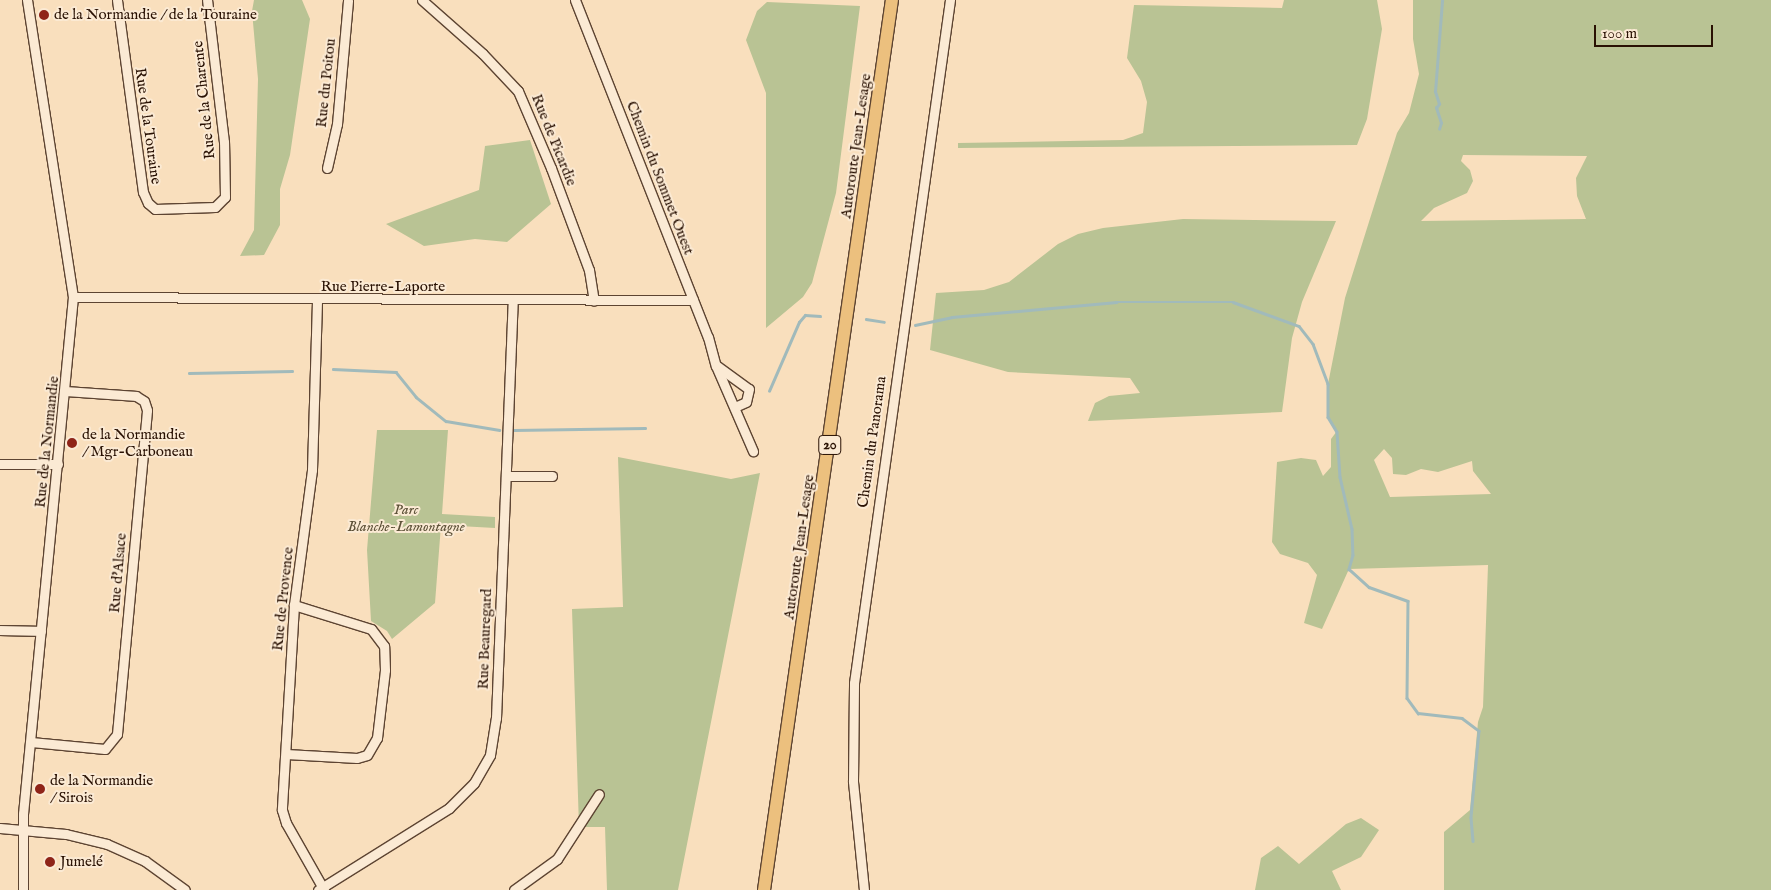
<!DOCTYPE html>
<html>
<head>
<meta charset="utf-8">
<style>
  body { margin:0 }
  #map { position:relative; width:1771px; height:890px; overflow:hidden; background:#f9dfbd; font-family:"IM FELL English",serif }
  div>[style] { position:absolute }
  .green>* { inset:0; background:#b9c394 }
  .stream>* { height:2.5px; margin:-1.25px; padding:0 1.25px; transform-origin:1.25px; border-radius:1.25px; background:#a1babb }
  .roads { filter:drop-shadow(1px 0 #5d4432) drop-shadow(-1px 0 #5d4432) drop-shadow(0 1px #5d4432) drop-shadow(0 -1px #5d4432) }
  .minor>* { height:9px; margin:-4.5px; padding:0 4.5px; transform-origin:4.5px; border-radius:4.5px; background:#fbead4 }
  .highway>* { height:12px; margin:-6px; padding:0 6px; transform-origin:6px; border-radius:6px; background:#ecc07e }
  .dots>* { width:14px; height:14px; translate:-50% -50%; box-sizing:border-box; border:2px solid #fbead4; border-radius:50% }
  span { translate:-50% -50%; white-space:nowrap; text-align:center; line-height:1.15; -webkit-text-stroke:4px #fbead4; paint-order:stroke }
  .shield-label span { padding:1px 4px; background:#fbead4; border:1px solid; border-radius:4px; -webkit-text-stroke-width:0 }
  .shield-label { font-size:14px; color:#291103; font-weight:700 }
  .poi-label { font-size:15px; color:#291103 }
  .left { translate:0 -50%; text-align:left }
  .street-label { font-size:15px; color:#291103 }
  .park-label { font-size:15px; color:#5b4f36; font-style:italic }
  .scale { position:absolute; left:1594px; top:25px; width:119px; height:22px; box-sizing:border-box; border:2px solid #291103; border-top:0; padding-left:6px; font-size:15px; line-height:18px; white-space:nowrap; color:#291103; -webkit-text-stroke:4px #fbead4; paint-order:stroke }
</style>
</head>
<body>
<div id="map">
  <div class="green">
    <i style="clip-path:polygon(254px 0,302px 0,310px 19px,290px 155px,280px 189px,280px 225px,264px 255px,240px 256px,254px 230px,258px 79px,252px 11px)"></i>
    <i style="clip-path:polygon(1284px 0,1377px 0,1382px 29px,1367px 119px,1357px 145px,958px 148px,958px 143px,1123px 140px,1143px 133px,1147px 102px,1141px 81px,1127px 58px,1134px 5px,1282px 8px)"></i>
    <i style="clip-path:polygon(evenodd,1413px 0,1771px 0,1771px 890px,1444px 890px,1444px 832px,1470px 810px,1478px 722px,1483px 707px,1488px 565px,1349px 569px,1322px 629px,1304px 623px,1317px 575px,1308px 563px,1280px 554px,1272px 542px,1277px 462px,1301px 458px,1316px 460px,1323px 476px,1331px 467px,1331px 439px,1337px 431px,1328px 417px,1328px 384px,1345px 298px,1397px 133px,1409px 113px,1419px 74px,1413px 39px,1413px 0,1463px 155px,1587px 156px,1576px 178px,1577px 196px,1586px 219px,1421px 221px,1434px 208px,1467px 193px,1473px 181px,1470px 170px,1461px 161px,1463px 155px,1413px 0,1384px 449px,1392px 458px,1393px 474px,1406px 475px,1421px 469px,1438px 472px,1472px 461px,1473px 471px,1491px 494px,1390px 497px,1374px 460px,1384px 449px)"></i>
    <i style="clip-path:polygon(767px 2px,860px 6px,836px 193px,812px 283px,803px 297px,766px 328px,766px 93px,746px 40px,757px 11px)"></i>
    <i style="clip-path:polygon(530px 140px,551px 204px,507px 242px,475px 239px,424px 246px,386px 224px,479px 190px,485px 146px)"></i>
    <i style="clip-path:polygon(1183px 219px,1336px 221px,1302px 302px,1292px 338px,1282px 412px,1088px 421px,1095px 403px,1109px 396px,1140px 393px,1130px 378px,1008px 372px,930px 350px,936px 293px,984px 290px,1009px 282px,1058px 244px,1078px 234px,1103px 228px)"></i>
    <i style="clip-path:polygon(377px 430px,448px 430px,442px 514px,495px 517px,495px 528px,441px 525px,435px 603px,392px 639px,387px 631px,371px 621px,367px 550px)"></i>
    <i style="clip-path:polygon(618px 457px,731px 479px,760px 473px,678px 890px,607px 890px,605px 827px,579px 827px,572px 609px,623px 607px)"></i>
    <i style="clip-path:polygon(1361px 818px,1379px 830px,1361px 857px,1332px 871px,1341px 890px,1255px 890px,1261px 858px,1278px 846px,1299px 864px,1346px 824px)"></i>
  </div>
  <div class="stream">
    <i style="left:1439px;top:129px;width:6px;rotate:-72deg"></i>
    <i style="left:1441px;top:123px;width:16px;rotate:-108deg"></i>
    <i style="left:1436px;top:108px;width:5px;rotate:-53deg"></i>
    <i style="left:1439px;top:104px;width:13px;rotate:-108deg"></i>
    <i style="left:1435px;top:92px;width:92px;rotate:-85.6deg"></i>
    <i style="left:866px;top:319px;width:18px;rotate:9deg"></i>
    <i style="left:915px;top:325px;width:38px;rotate:-12deg"></i>
    <i style="left:952px;top:317px;width:165px;rotate:-5.2deg"></i>
    <i style="left:1116px;top:302px;width:117px"></i>
    <i style="left:1233px;top:302px;width:70px;rotate:20deg"></i>
    <i style="left:1299px;top:326px;width:23px;rotate:52deg"></i>
    <i style="left:1313px;top:344px;width:43px;rotate:69.4deg"></i>
    <i style="left:1328px;top:384px;width:33px;rotate:90deg"></i>
    <i style="left:1328px;top:417px;width:17px;rotate:59deg"></i>
    <i style="left:1337px;top:432px;width:45px;rotate:86.2deg"></i>
    <i style="left:1340px;top:477px;width:53px;rotate:77deg"></i>
    <i style="left:1352px;top:529px;width:26px;rotate:88deg"></i>
    <i style="left:1353px;top:555px;width:15px;rotate:106deg"></i>
    <i style="left:1349px;top:569px;width:27px;rotate:42deg"></i>
    <i style="left:1369px;top:587px;width:41px;rotate:19.7deg"></i>
    <i style="left:1408px;top:601px;width:97px;rotate:90.6deg"></i>
    <i style="left:1407px;top:698px;width:19px;rotate:54deg"></i>
    <i style="left:1418px;top:713px;width:44px;rotate:6.5deg"></i>
    <i style="left:1462px;top:718px;width:21px;rotate:37deg"></i>
    <i style="left:1479px;top:731px;width:87px;rotate:95.3deg"></i>
    <i style="left:1471px;top:818px;width:23px;rotate:85deg"></i>
    <i style="left:333px;top:369px;width:63px;rotate:2.7deg"></i>
    <i style="left:396px;top:372px;width:32px;rotate:51deg"></i>
    <i style="left:416px;top:397px;width:38px;rotate:39deg"></i>
    <i style="left:446px;top:421px;width:54px;rotate:9.6deg"></i>
    <i style="left:189px;top:373px;width:103px;rotate:-1.1deg"></i>
    <i style="left:769px;top:391px;width:75px;rotate:-66.5deg"></i>
    <i style="left:799px;top:322px;width:9px;rotate:-49deg"></i>
    <i style="left:805px;top:315px;width:15px;rotate:4deg"></i>
    <i style="left:514px;top:430px;width:131px;rotate:-0.9deg"></i>
  </div>
  <div class="roads">
    <div class="minor">
      <i style="left:117px;top:0;width:194px;rotate:82.3deg"></i>
      <i style="left:143px;top:192px;width:12px;rotate:66deg"></i>
      <i style="left:148px;top:203px;width:9px;rotate:41deg"></i>
      <i style="left:155px;top:209px;width:60px;rotate:-1.9deg"></i>
      <i style="left:215px;top:207px;width:14px;rotate:-45deg"></i>
      <i style="left:225px;top:197px;width:55px;rotate:-91deg"></i>
      <i style="left:224px;top:142px;width:143px;rotate:-96.8deg"></i>
      <i style="left:422px;top:0;width:81px;rotate:41.5deg"></i>
      <i style="left:483px;top:54px;width:51px;rotate:46.6deg"></i>
      <i style="left:518px;top:91px;width:84px;rotate:66.8deg"></i>
      <i style="left:551px;top:168px;width:109px;rotate:69.6deg"></i>
      <i style="left:589px;top:270px;width:31px;rotate:81deg"></i>
      <i style="left:575px;top:0;width:362px;rotate:68.5deg"></i>
      <i style="left:708px;top:337px;width:30px;rotate:75deg"></i>
      <i style="left:716px;top:366px;width:93px;rotate:66.5deg"></i>
      <i style="left:327px;top:168px;width:45px;rotate:-77.2deg"></i>
      <i style="left:337px;top:124px;width:124px;rotate:-84.9deg"></i>
      <i style="left:73px;top:297px;width:620px;rotate:0.28deg"></i>
      <i style="left:317px;top:301px;width:169px;rotate:91.7deg"></i>
      <i style="left:312px;top:470px;width:136px;rotate:97.6deg"></i>
      <i style="left:294px;top:605px;width:205px;rotate:93.4deg"></i>
      <i style="left:282px;top:810px;width:14px;rotate:73deg"></i>
      <i style="left:286px;top:823px;width:77px;rotate:60.4deg"></i>
      <i style="left:717px;top:366px;width:39px;rotate:36deg"></i>
      <i style="left:749px;top:389px;width:13px;rotate:103deg"></i>
      <i style="left:746px;top:402px;width:12px;rotate:156deg"></i>
      <i style="left:0;top:464px;width:58px"></i>
      <i style="left:506px;top:476px;width:46px"></i>
      <i style="left:0;top:630px;width:41px;rotate:1.4deg"></i>
      <i style="left:31px;top:742px;width:74px;rotate:5.4deg"></i>
      <i style="left:105px;top:749px;width:19px;rotate:-51deg"></i>
      <i style="left:117px;top:734px;width:325px;rotate:-84.7deg"></i>
      <i style="left:147px;top:410px;width:9px;rotate:-108deg"></i>
      <i style="left:144px;top:401px;width:9px;rotate:-148deg"></i>
      <i style="left:136px;top:396px;width:70px;rotate:-175.9deg"></i>
      <i style="left:286px;top:754px;width:71px;rotate:3.2deg"></i>
      <i style="left:357px;top:758px;width:10px;rotate:-17deg"></i>
      <i style="left:367px;top:755px;width:20px;rotate:-60deg"></i>
      <i style="left:377px;top:738px;width:68px;rotate:-83.3deg"></i>
      <i style="left:385px;top:670px;width:24px;rotate:-92deg"></i>
      <i style="left:384px;top:646px;width:21px;rotate:-127deg"></i>
      <i style="left:371px;top:629px;width:81px;rotate:-162.7deg"></i>
      <i style="left:0;top:828px;width:66px;rotate:5.2deg"></i>
      <i style="left:66px;top:834px;width:42px;rotate:13.7deg"></i>
      <i style="left:107px;top:844px;width:42px;rotate:24.1deg"></i>
      <i style="left:145px;top:861px;width:49px;rotate:35.9deg"></i>
      <i style="left:23px;top:890px;width:76px;rotate:-90deg"></i>
      <i style="left:23px;top:814px;width:519px;rotate:-84.48deg"></i>
      <i style="left:73px;top:297px;width:301px;rotate:-98.8deg"></i>
      <i style="left:318px;top:890px;width:155px;rotate:-32deg"></i>
      <i style="left:449px;top:808px;width:35px;rotate:-45deg"></i>
      <i style="left:474px;top:783px;width:32px;rotate:-60deg"></i>
      <i style="left:490px;top:755px;width:37px;rotate:-81deg"></i>
      <i style="left:496px;top:718px;width:418px;rotate:-87.7deg"></i>
      <i style="left:514px;top:890px;width:53px;rotate:-35.8deg"></i>
      <i style="left:557px;top:859px;width:77px;rotate:-57.1deg"></i>
      <i style="left:864px;top:890px;width:110px;rotate:-95.8deg"></i>
      <i style="left:853px;top:781px;width:98px;rotate:-89.4deg"></i>
      <i style="left:854px;top:683px;width:690px;rotate:-82deg"></i>
    </div>
    <div class="highway">
      <i style="left:764px;top:890px;width:899px;rotate:-81.82deg"></i>
    </div>
  </div>
  <div class="dots">
    <i style="left:44px;top:15px;background:#8f2418"></i>
    <i style="left:72px;top:443px;background:#8f2418"></i>
    <i style="left:40px;top:789px;background:#8f2418"></i>
    <i style="left:50px;top:862px;background:#8f2418"></i>
  </div>
  <div class="shield-label">
    <span style="left:830px;top:445px">20</span>
  </div>
  <div class="poi-label">
    <span class="left" style="left:54px;top:15px">de la Normandie / de la Touraine</span>
    <span class="left" style="left:82px;top:443px">de la Normandie<br>/ Mgr-Carboneau</span>
    <span class="left" style="left:50px;top:789px">de la Normandie<br>/ Sirois</span>
    <span class="left" style="left:60px;top:862px">Jumelé</span>
  </div>
  <div class="street-label">
    <span style="left:326px;top:83px;rotate:-84deg">Rue du Poitou</span>
    <span style="left:204px;top:100px;rotate:-96deg">Rue de la Charente</span>
    <span style="left:148px;top:126px;rotate:82deg">Rue de la Touraine</span>
    <span style="left:554px;top:140px;rotate:68deg">Rue de Picardie</span>
    <span style="left:856px;top:146px;rotate:-82deg">Autoroute Jean-Lesage</span>
    <span style="left:660px;top:178px;rotate:69deg">Chemin du Sommet Ouest</span>
    <span style="left:383px;top:287px">Rue Pierre-Laporte</span>
    <span style="left:47px;top:442px;rotate:-84deg">Rue de la Normandie</span>
    <span style="left:872px;top:442px;rotate:-82deg">Chemin du Panorama</span>
    <span style="left:799px;top:547px;rotate:-82deg">Autoroute Jean-Lesage</span>
    <span style="left:118px;top:573px;rotate:-85deg">Rue d'Alsace</span>
    <span style="left:283px;top:599px;rotate:-84deg">Rue de Provence</span>
    <span style="left:485px;top:639px;rotate:-88deg">Rue Beauregard</span>
  </div>
  <div class="park-label">
    <span style="left:406px;top:518px">Parc<br>Blanche-Lamontagne</span>
  </div>
  <div class="scale">100 m</div>
</div>
</body>
</html>
